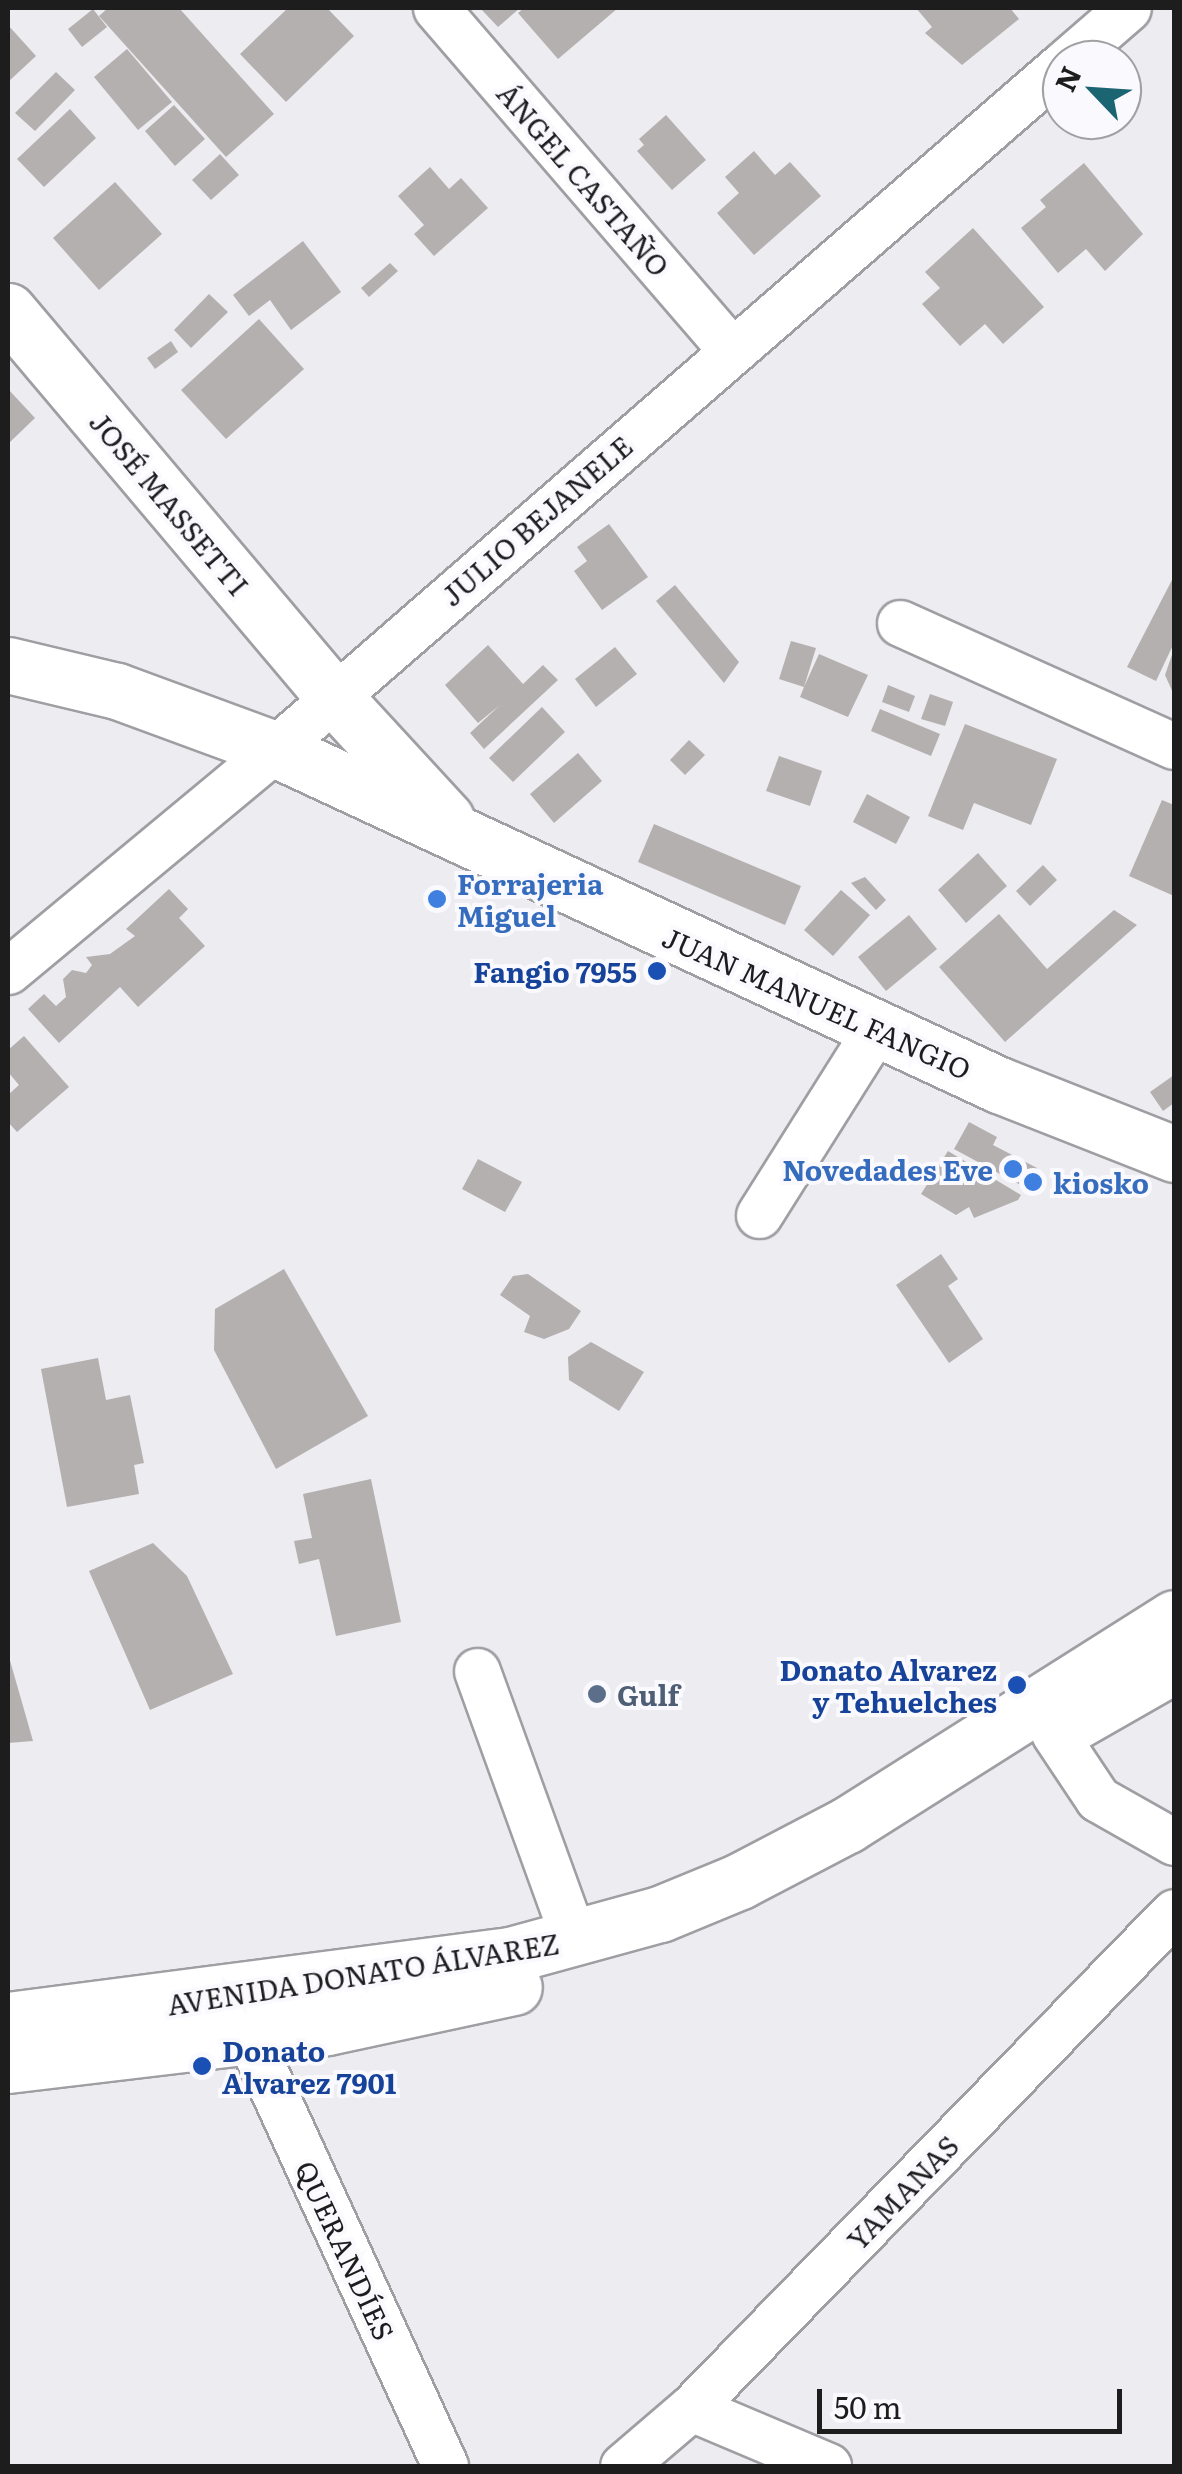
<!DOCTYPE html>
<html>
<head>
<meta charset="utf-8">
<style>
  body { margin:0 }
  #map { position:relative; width:1182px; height:2474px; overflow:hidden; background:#ececf1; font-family:Literata,serif }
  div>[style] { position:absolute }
  .building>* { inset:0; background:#b5b0b0 }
  .roads { filter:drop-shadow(2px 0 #9e9ea3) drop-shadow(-2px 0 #9e9ea3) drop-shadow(0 2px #9e9ea3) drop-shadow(0 -2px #9e9ea3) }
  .minor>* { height:45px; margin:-22.5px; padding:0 22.5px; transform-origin:22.5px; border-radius:22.5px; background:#fff }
  .major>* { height:55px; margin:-27.5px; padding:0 27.5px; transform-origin:27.5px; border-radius:27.5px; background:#fff }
  .dots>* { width:28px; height:28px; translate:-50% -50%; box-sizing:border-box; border:5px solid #f9f9fe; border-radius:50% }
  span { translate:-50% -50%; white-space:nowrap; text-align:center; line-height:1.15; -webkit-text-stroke:8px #f9f9fe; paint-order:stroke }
  .street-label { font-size:28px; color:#1d1d1e }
  .shop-label { font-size:28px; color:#366cbe; font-weight:700 }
  .left { translate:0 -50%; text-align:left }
  .right { translate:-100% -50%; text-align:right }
  .transit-label { font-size:28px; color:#164399; font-weight:700 }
  .service-label { font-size:28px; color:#4e5e75; font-weight:700 }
  .frame { position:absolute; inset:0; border:10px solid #1d1d1e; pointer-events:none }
  .north { position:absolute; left:1042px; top:40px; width:100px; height:100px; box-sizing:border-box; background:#f9f9fe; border:2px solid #a1a1a4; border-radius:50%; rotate:295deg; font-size:28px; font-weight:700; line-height:40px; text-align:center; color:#1d1d1e }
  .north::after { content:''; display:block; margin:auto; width:35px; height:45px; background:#1b6472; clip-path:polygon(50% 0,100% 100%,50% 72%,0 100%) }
  .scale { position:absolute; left:817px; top:2389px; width:305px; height:45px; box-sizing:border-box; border:5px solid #1d1d1e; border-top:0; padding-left:12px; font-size:30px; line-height:35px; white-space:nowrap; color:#1d1d1e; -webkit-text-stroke:8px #f9f9fe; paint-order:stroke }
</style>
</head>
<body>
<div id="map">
  <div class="building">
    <i style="clip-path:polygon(108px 8px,179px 8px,274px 114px,226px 157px,99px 16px)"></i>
    <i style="clip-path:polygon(288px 8px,327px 8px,354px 36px,286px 102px,240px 54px)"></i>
    <i style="clip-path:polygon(480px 8px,520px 8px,498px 27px)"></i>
    <i style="clip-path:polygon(524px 8px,618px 8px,558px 59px,518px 13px)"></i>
    <i style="clip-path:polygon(916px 8px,1010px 8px,1019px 19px,962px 65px,925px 33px,932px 27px)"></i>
    <i style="clip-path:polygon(93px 9px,107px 27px,82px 47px,68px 29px)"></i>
    <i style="clip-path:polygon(8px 25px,36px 56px,8px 82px)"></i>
    <i style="clip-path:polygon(127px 49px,172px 102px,138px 130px,94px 77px)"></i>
    <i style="clip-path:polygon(56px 72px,75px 90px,35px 131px,15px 113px)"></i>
    <i style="clip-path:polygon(174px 105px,205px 139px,175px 166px,145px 131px)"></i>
    <i style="clip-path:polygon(70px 109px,96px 138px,44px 187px,17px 159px)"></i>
    <i style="clip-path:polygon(666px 115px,706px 160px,672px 190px,637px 151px,644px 145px,639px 139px)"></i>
    <i style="clip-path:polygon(754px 151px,775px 175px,790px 162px,821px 196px,754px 255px,717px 213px,739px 193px,725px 177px)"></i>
    <i style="clip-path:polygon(220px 154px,239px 175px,211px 200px,192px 180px)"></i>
    <i style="clip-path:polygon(1084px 163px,1143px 234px,1105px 271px,1086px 249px,1058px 273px,1021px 228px,1046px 207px,1040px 200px)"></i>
    <i style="clip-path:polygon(430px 167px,449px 189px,461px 178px,488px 208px,434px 256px,414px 234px,424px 225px,398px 196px)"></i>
    <i style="clip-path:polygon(115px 182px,162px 234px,99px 290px,53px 238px)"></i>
    <i style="clip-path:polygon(973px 228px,1044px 307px,1003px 344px,985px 324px,960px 346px,922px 304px,940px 288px,925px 272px)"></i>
    <i style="clip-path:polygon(303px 241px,341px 292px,291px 330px,270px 300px,249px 316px,233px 295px)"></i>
    <i style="clip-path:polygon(390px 263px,398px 271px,369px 297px,361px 288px)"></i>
    <i style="clip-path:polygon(209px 294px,228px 312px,191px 348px,174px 330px)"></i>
    <i style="clip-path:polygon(259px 319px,304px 369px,226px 439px,181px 390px)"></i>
    <i style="clip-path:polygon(171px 341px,178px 352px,155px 369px,147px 358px)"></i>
    <i style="clip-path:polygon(8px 389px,35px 418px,8px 444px)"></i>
    <i style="clip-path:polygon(609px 524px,648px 577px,602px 610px,574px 571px,587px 561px,577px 547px)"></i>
    <i style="clip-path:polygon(1174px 576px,1174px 643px,1156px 681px,1127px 667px)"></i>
    <i style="clip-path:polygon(675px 585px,739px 662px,724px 683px,656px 601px)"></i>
    <i style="clip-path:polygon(791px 641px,816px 648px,804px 687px,819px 654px,868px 675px,848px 717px,800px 697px,804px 687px,779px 679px)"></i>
    <i style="clip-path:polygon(488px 645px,523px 684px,543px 665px,558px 680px,484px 749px,470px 733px,500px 705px,478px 723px,445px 685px)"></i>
    <i style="clip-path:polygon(615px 647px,637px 674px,596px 707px,575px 679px)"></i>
    <i style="clip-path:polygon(1174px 649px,1174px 695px,1165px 675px)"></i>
    <i style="clip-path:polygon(888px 685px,915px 696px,909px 712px,882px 702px)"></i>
    <i style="clip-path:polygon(930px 694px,953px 702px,945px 726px,921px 719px)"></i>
    <i style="clip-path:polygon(542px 707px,565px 732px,513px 782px,489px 758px)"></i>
    <i style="clip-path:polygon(880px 709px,940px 734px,931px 756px,871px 731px)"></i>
    <i style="clip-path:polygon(965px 724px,1057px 759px,1031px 825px,974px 803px,963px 830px,928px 816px)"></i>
    <i style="clip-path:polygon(689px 740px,705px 755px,685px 775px,670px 760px)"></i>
    <i style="clip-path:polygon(578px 753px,602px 781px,554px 823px,530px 794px)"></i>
    <i style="clip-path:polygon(779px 756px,822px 771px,810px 806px,766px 791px)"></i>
    <i style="clip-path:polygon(867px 794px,910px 817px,896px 844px,853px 822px)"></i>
    <i style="clip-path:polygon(1162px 800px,1174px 805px,1174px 896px,1129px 876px)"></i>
    <i style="clip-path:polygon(654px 824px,801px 886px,785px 925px,638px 862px)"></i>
    <i style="clip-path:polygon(978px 853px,1007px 886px,966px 923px,938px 890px)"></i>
    <i style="clip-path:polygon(1043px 865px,1057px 880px,1030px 906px,1016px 891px)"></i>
    <i style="clip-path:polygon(865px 877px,886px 900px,876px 910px,851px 883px)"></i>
    <i style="clip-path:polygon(169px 889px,188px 909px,179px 918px,205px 946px,138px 1007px,120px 987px,59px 1043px,28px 1009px,44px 994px,56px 1006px,66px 997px,63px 979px,72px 970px,86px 973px,92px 965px,86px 957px,110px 954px,135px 936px,126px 929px)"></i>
    <i style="clip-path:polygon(841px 890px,870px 915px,833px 956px,804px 930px)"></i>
    <i style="clip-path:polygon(1114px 910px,1137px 925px,1005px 1042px,939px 967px,999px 914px,1047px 969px)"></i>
    <i style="clip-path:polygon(909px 915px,937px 949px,886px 991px,858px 957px)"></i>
    <i style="clip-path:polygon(24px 1036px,69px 1087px,17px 1132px,8px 1122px,8px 1095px,19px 1085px,8px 1072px,8px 1050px)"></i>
    <i style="clip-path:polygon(1174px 1075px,1174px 1103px,1163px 1111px,1150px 1092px)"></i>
    <i style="clip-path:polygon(969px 1122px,997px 1137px,993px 1145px,1037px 1168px,1026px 1188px,954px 1149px)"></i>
    <i style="clip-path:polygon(948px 1151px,1021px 1195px,1018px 1200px,974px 1218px,969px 1207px,956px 1215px,921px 1194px)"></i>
    <i style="clip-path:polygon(478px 1159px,522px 1182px,505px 1212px,462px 1189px)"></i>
    <i style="clip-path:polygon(941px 1254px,958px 1279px,948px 1286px,983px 1339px,949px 1363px,896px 1285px)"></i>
    <i style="clip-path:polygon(284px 1269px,368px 1416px,276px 1469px,214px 1350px,215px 1309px)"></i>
    <i style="clip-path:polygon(528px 1274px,581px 1311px,569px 1329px,544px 1339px,524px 1332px,530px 1316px,500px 1295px,513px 1276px)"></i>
    <i style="clip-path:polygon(591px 1342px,644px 1372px,619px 1411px,569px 1380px,568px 1357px)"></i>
    <i style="clip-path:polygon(98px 1358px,106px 1400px,130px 1395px,144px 1463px,134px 1465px,139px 1494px,67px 1507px,41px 1369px)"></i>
    <i style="clip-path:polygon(371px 1479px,401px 1622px,336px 1636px,319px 1559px,299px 1564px,294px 1541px,312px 1538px,303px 1494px)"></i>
    <i style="clip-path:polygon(153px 1543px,187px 1576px,233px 1674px,150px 1710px,89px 1571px)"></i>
    <i style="clip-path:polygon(9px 1657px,33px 1741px,8px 1743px)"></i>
  </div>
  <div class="roads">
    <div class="minor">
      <i style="left:436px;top:8px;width:453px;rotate:49.2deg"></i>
      <i style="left:1068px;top:60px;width:79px;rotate:-40.9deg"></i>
      <i style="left:900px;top:623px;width:300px;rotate:24.2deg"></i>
      <i style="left:8px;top:971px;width:347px;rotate:-39.7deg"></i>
      <i style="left:275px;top:749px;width:1043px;rotate:-40.99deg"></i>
      <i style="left:759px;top:1215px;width:220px;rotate:-57.8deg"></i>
      <i style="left:477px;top:1671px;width:285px;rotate:70.1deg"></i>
      <i style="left:1054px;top:1733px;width:79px;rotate:56.3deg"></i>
      <i style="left:1098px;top:1799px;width:87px;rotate:29.5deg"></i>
      <i style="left:247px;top:2033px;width:476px;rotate:65.4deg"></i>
      <i style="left:691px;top:2408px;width:149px;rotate:22.9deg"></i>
      <i style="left:623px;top:2466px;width:89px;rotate:-40.5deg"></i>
      <i style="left:691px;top:2408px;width:692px;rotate:-45.76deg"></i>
    </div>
    <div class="major">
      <i style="left:8px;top:311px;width:504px;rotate:49.83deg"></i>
      <i style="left:333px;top:696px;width:167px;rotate:47.4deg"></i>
      <i style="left:8px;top:665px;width:112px;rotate:13.4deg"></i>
      <i style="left:117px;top:691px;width:168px;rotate:20.2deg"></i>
      <i style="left:275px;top:749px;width:798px;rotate:24.9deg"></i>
      <i style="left:999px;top:1085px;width:188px;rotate:21.5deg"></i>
      <i style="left:1060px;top:1730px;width:131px;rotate:-29.7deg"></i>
      <i style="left:8px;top:2020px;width:506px;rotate:-7.38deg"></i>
      <i style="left:510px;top:1955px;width:156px;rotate:-15.3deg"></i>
      <i style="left:660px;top:1914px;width:87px;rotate:-22.4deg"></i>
      <i style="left:740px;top:1881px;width:121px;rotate:-27.6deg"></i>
      <i style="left:847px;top:1825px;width:387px;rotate:-32.3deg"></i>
      <i style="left:8px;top:2065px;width:321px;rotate:-6.8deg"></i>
      <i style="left:327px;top:2027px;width:191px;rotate:-12.1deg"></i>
    </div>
  </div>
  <div class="dots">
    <i style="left:437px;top:899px;background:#3f7fe0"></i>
    <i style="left:657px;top:971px;background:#1a4fb4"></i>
    <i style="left:1013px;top:1169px;background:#3f7fe0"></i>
    <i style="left:1033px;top:1182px;background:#3f7fe0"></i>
    <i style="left:1017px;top:1685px;background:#1a4fb4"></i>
    <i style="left:597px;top:1694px;background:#5c6f8a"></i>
    <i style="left:202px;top:2066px;background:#1a4fb4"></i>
  </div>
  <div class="street-label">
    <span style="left:584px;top:179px;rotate:49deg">ÁNGEL CASTAÑO</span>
    <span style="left:170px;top:503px;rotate:50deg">JOSÉ MASSETTI</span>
    <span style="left:536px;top:520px;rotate:-41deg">JULIO BEJANELE</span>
    <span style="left:817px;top:1002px;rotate:24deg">JUAN MANUEL FANGIO</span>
    <span style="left:363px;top:1973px;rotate:-9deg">AVENIDA DONATO ÁLVAREZ</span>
    <span style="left:902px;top:2192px;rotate:-46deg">YAMANAS</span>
    <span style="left:346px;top:2250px;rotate:65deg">QUERANDÍES</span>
  </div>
  <div class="shop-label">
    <span class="left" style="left:457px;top:899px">Forrajeria<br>Miguel</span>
    <span class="right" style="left:993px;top:1169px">Novedades Eve</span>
    <span class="left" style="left:1053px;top:1182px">kiosko</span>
  </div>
  <div class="transit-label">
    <span class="right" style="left:637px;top:971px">Fangio 7955</span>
    <span class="right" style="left:997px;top:1685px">Donato Alvarez<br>y Tehuelches</span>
    <span class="left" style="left:222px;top:2066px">Donato<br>Alvarez 7901</span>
  </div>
  <div class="service-label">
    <span class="left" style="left:617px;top:1694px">Gulf</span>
  </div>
  <div class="frame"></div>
  <div class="north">N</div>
  <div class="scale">50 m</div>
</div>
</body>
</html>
